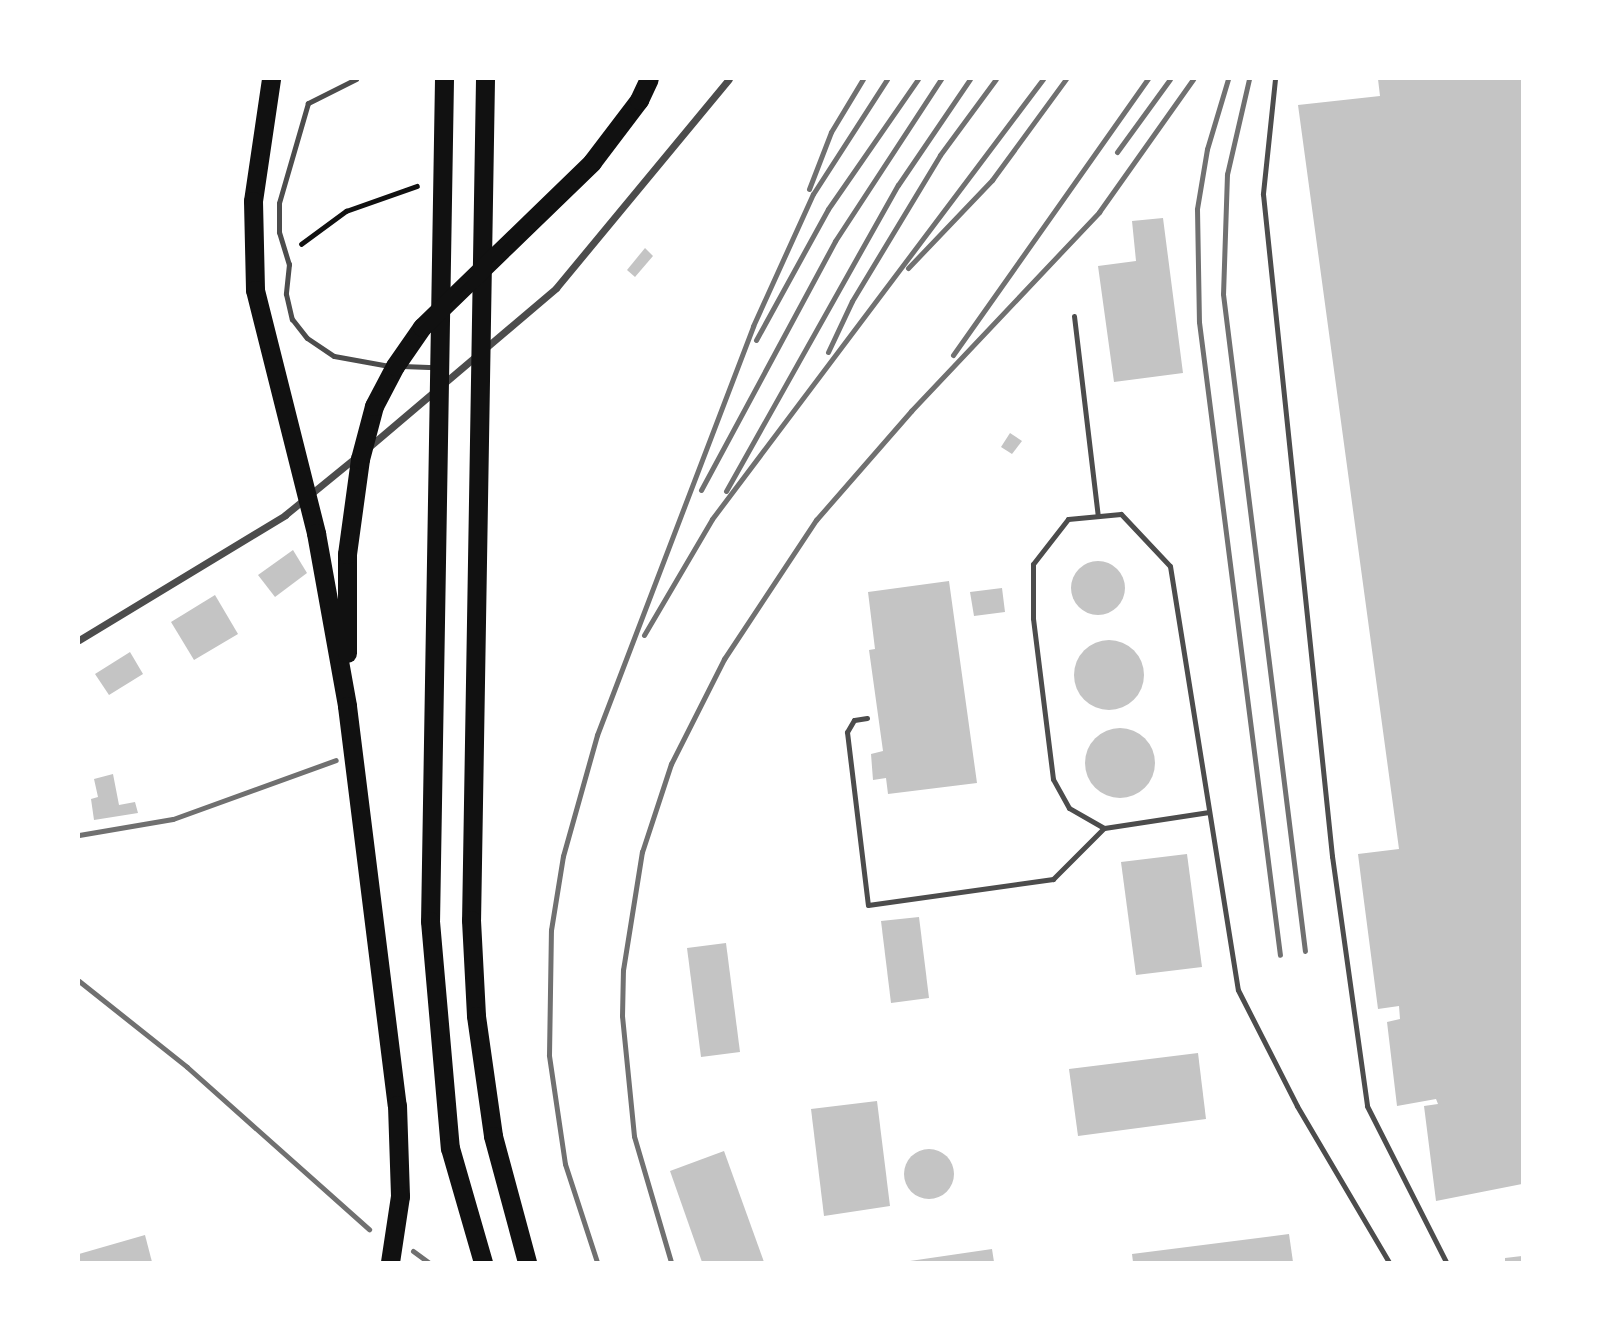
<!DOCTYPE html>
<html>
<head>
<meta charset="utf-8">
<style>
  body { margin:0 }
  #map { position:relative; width:1601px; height:1341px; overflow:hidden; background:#fff; font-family:"Noto Sans",sans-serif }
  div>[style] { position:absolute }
  .building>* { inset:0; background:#c4c4c4 }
  .round { border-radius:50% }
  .path>* { height:4.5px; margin:-2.25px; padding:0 2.25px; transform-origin:2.25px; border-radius:2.25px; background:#111 }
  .service>* { height:5px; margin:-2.5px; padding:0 2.5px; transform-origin:2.5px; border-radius:2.5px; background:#4c4c4c }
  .minor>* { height:7px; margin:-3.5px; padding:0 3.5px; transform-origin:3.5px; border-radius:3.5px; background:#4c4c4c }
  .trunk>* { height:19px; margin:-9.5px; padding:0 9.5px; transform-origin:9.5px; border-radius:9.5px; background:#111 }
  .rail>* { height:5px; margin:-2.5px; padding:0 2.5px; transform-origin:2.5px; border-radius:2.5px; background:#707070 }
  span { translate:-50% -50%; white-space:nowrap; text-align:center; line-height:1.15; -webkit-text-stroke:7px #fff; paint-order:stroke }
  .frame { position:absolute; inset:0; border:80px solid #fff; pointer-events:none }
</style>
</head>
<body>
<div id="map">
  <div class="building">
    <i style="clip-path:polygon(1378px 79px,1522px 79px,1522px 1184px,1436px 1201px,1424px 1106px,1438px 1104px,1436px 1099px,1397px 1106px,1387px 1022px,1400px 1019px,1399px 1006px,1378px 1009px,1362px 886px,1358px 854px,1399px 849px,1298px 105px,1380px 96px)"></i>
    <i style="clip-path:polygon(1163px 218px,1183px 373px,1114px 382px,1098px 266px,1136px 261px,1132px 221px)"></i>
    <i style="clip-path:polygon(645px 248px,653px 256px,635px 277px,627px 270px)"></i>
    <i style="clip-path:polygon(1010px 433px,1022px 441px,1012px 454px,1001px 447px)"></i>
    <i style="clip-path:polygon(293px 550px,307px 573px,275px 597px,258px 575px)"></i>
    <i class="round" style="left:1071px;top:561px;width:54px;height:54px"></i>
    <i style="clip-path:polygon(949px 581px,977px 783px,888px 794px,886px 778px,873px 780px,871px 754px,883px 751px,869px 650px,875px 649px,868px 592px)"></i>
    <i style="clip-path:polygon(1002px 588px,1005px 612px,974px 616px,970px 592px)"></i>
    <i style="clip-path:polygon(215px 595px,238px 634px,194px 660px,171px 622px)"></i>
    <i class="round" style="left:1074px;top:640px;width:70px;height:70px"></i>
    <i style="clip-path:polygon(130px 652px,143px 674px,109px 695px,95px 674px)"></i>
    <i class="round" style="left:1085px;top:728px;width:70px;height:70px"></i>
    <i style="clip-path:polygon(113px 774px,119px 805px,135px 802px,138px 813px,94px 820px,91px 799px,98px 797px,94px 779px)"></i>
    <i style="clip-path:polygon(1187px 854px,1202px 967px,1136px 975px,1121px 862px)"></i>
    <i style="clip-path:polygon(919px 917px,929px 998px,891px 1003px,881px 921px)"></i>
    <i style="clip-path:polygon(726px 943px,740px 1052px,701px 1057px,687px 948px)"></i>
    <i style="clip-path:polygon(1198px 1053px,1206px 1119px,1078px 1136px,1069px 1069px)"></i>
    <i style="clip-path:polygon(877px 1101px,890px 1206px,824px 1216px,811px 1109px)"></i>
    <i class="round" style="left:904px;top:1149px;width:50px;height:50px"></i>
    <i style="clip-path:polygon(724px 1151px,764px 1262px,702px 1262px,670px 1171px)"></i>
    <i style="clip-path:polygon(1289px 1234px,1293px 1262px,1133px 1262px,1132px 1254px)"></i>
    <i style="clip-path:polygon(145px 1235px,152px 1262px,79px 1262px,79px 1254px)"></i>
    <i style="clip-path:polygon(992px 1249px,994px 1262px,910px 1262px,910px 1261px)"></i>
    <i style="clip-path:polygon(1522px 1256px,1522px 1262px,1505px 1262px,1505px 1258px)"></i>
  </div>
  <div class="path">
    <i style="left:301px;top:244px;width:56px;rotate:-36.3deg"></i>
    <i style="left:346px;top:211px;width:75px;rotate:-19.4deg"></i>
  </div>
  <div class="service">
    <i style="left:356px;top:79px;width:54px;rotate:153.4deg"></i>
    <i style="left:308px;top:103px;width:104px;rotate:106.2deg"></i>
    <i style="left:279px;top:203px;width:29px;rotate:90deg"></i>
    <i style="left:279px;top:232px;width:34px;rotate:73deg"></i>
    <i style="left:289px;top:264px;width:30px;rotate:96deg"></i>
    <i style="left:286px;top:294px;width:26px;rotate:77deg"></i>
    <i style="left:292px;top:319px;width:24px;rotate:52deg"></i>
    <i style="left:307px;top:338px;width:32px;rotate:34deg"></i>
    <i style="left:334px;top:356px;width:56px;rotate:10.3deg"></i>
    <i style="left:1275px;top:79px;width:116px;rotate:96deg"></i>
    <i style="left:1263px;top:194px;width:666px;rotate:84.05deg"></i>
    <i style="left:1332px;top:856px;width:252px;rotate:82deg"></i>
    <i style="left:1367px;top:1106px;width:175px;rotate:63.1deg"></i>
    <i style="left:1074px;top:316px;width:201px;rotate:83.2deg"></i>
    <i style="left:402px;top:366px;width:33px;rotate:2deg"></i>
    <i style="left:867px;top:718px;width:13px;rotate:171deg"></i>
    <i style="left:854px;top:720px;width:14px;rotate:120deg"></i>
    <i style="left:847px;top:732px;width:174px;rotate:83.1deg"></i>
    <i style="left:868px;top:905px;width:187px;rotate:-8deg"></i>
    <i style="left:1053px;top:879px;width:72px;rotate:-45deg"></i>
    <i style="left:1209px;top:812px;width:106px;rotate:171.3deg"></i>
    <i style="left:1104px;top:828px;width:40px;rotate:-150.3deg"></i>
    <i style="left:1069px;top:808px;width:33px;rotate:-119deg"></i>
    <i style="left:1053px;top:779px;width:162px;rotate:-97.1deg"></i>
    <i style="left:1033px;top:618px;width:54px;rotate:-90deg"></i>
    <i style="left:1033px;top:564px;width:57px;rotate:-52.1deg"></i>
    <i style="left:1068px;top:519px;width:53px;rotate:-5.4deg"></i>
    <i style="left:1121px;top:514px;width:71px;rotate:46.7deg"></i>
    <i style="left:1170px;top:566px;width:429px;rotate:80.9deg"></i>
    <i style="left:1238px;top:990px;width:130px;rotate:63deg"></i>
    <i style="left:1297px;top:1106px;width:181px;rotate:59.5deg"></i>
  </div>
  <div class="minor">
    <i style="left:370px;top:446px;width:244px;rotate:-40.3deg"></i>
    <i style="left:556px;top:288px;width:271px;rotate:-50.4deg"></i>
    <i style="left:79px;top:640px;width:241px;rotate:-31.2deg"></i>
    <i style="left:285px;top:515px;width:90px;rotate:-39.2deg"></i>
  </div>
  <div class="trunk">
    <i style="left:271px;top:79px;width:123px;rotate:98.4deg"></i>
    <i style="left:253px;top:201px;width:89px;rotate:88.7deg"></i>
    <i style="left:255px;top:290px;width:251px;rotate:75.9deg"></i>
    <i style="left:316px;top:533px;width:176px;rotate:79.8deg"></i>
    <i style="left:347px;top:706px;width:402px;rotate:82.9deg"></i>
    <i style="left:397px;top:1105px;width:91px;rotate:88.1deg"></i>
    <i style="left:400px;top:1196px;width:67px;rotate:98.6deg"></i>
    <i style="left:444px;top:79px;width:842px;rotate:90.95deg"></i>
    <i style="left:430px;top:921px;width:228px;rotate:85deg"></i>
    <i style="left:450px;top:1148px;width:119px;rotate:73.9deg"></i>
    <i style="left:485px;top:79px;width:841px;rotate:90.95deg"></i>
    <i style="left:471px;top:920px;width:96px;rotate:87deg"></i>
    <i style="left:476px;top:1016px;width:121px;rotate:81.9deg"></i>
    <i style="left:493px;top:1136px;width:131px;rotate:74.9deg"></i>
    <i style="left:347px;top:653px;width:99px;rotate:-90deg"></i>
    <i style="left:347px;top:554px;width:96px;rotate:-82.2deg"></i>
    <i style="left:360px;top:459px;width:55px;rotate:-75.2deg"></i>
    <i style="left:374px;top:406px;width:45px;rotate:-62.3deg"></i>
    <i style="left:395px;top:366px;width:47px;rotate:-55.3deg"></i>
    <i style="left:422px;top:327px;width:237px;rotate:-44.1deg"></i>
    <i style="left:592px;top:162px;width:78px;rotate:-52.8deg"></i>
    <i style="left:639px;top:100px;width:23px;rotate:-65deg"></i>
  </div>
  <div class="rail">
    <i style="left:1228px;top:79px;width:73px;rotate:106.7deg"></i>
    <i style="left:1207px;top:149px;width:61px;rotate:99.5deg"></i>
    <i style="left:1197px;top:209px;width:113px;rotate:89deg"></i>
    <i style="left:1199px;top:322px;width:638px;rotate:82.71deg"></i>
    <i style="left:1249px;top:79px;width:98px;rotate:103deg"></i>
    <i style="left:1227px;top:174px;width:120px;rotate:91.9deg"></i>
    <i style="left:1223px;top:294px;width:662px;rotate:82.89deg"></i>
    <i style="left:1117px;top:152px;width:90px;rotate:-54deg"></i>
    <i style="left:809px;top:189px;width:61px;rotate:-68.9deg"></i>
    <i style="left:831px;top:132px;width:62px;rotate:-58.9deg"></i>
    <i style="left:908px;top:268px;width:122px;rotate:-46.3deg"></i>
    <i style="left:992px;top:180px;width:125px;rotate:-53.8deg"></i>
    <i style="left:756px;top:340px;width:149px;rotate:-61.2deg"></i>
    <i style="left:828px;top:209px;width:158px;rotate:-55.3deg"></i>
    <i style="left:828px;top:352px;width:56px;rotate:-64.8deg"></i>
    <i style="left:852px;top:301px;width:170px;rotate:-58.9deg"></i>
    <i style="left:940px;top:155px;width:94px;rotate:-53.6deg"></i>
    <i style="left:953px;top:355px;width:338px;rotate:-54.8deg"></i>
    <i style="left:701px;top:490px;width:283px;rotate:-61.7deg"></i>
    <i style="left:835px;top:241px;width:194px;rotate:-56.8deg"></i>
    <i style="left:726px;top:491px;width:351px;rotate:-60.7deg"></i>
    <i style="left:898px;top:185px;width:128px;rotate:-55.8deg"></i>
    <i style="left:644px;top:635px;width:134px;rotate:-59.6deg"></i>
    <i style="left:712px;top:519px;width:551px;rotate:-53.05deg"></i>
    <i style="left:79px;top:835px;width:95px;rotate:-9.7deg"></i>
    <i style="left:173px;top:819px;width:173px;rotate:-19.9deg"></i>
    <i style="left:79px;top:981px;width:138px;rotate:38.5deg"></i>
    <i style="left:187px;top:1067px;width:244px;rotate:41.7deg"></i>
    <i style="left:413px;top:1251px;width:19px;rotate:36deg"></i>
    <i style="left:597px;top:1262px;width:103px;rotate:-108.1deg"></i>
    <i style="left:565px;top:1164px;width:110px;rotate:-98.4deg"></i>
    <i style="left:549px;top:1055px;width:125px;rotate:-89.1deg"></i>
    <i style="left:551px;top:930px;width:75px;rotate:-80.8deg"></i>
    <i style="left:563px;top:856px;width:126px;rotate:-74.3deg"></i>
    <i style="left:597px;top:735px;width:438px;rotate:-69.1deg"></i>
    <i style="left:753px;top:326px;width:145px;rotate:-65.6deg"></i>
    <i style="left:813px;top:194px;width:137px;rotate:-57.2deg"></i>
    <i style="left:671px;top:1262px;width:131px;rotate:-106.4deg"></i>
    <i style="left:634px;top:1136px;width:121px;rotate:-95.7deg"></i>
    <i style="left:622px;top:1016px;width:46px;rotate:-88.8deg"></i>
    <i style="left:623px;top:970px;width:120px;rotate:-80.9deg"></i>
    <i style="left:642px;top:852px;width:93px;rotate:-71.8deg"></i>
    <i style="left:671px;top:764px;width:118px;rotate:-63.2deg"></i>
    <i style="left:724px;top:659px;width:167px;rotate:-56.5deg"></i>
    <i style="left:816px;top:520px;width:145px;rotate:-48.9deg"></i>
    <i style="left:911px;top:411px;width:274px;rotate:-46.6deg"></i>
    <i style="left:1099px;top:212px;width:163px;rotate:-54.7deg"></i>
  </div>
  <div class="frame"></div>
</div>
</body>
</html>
